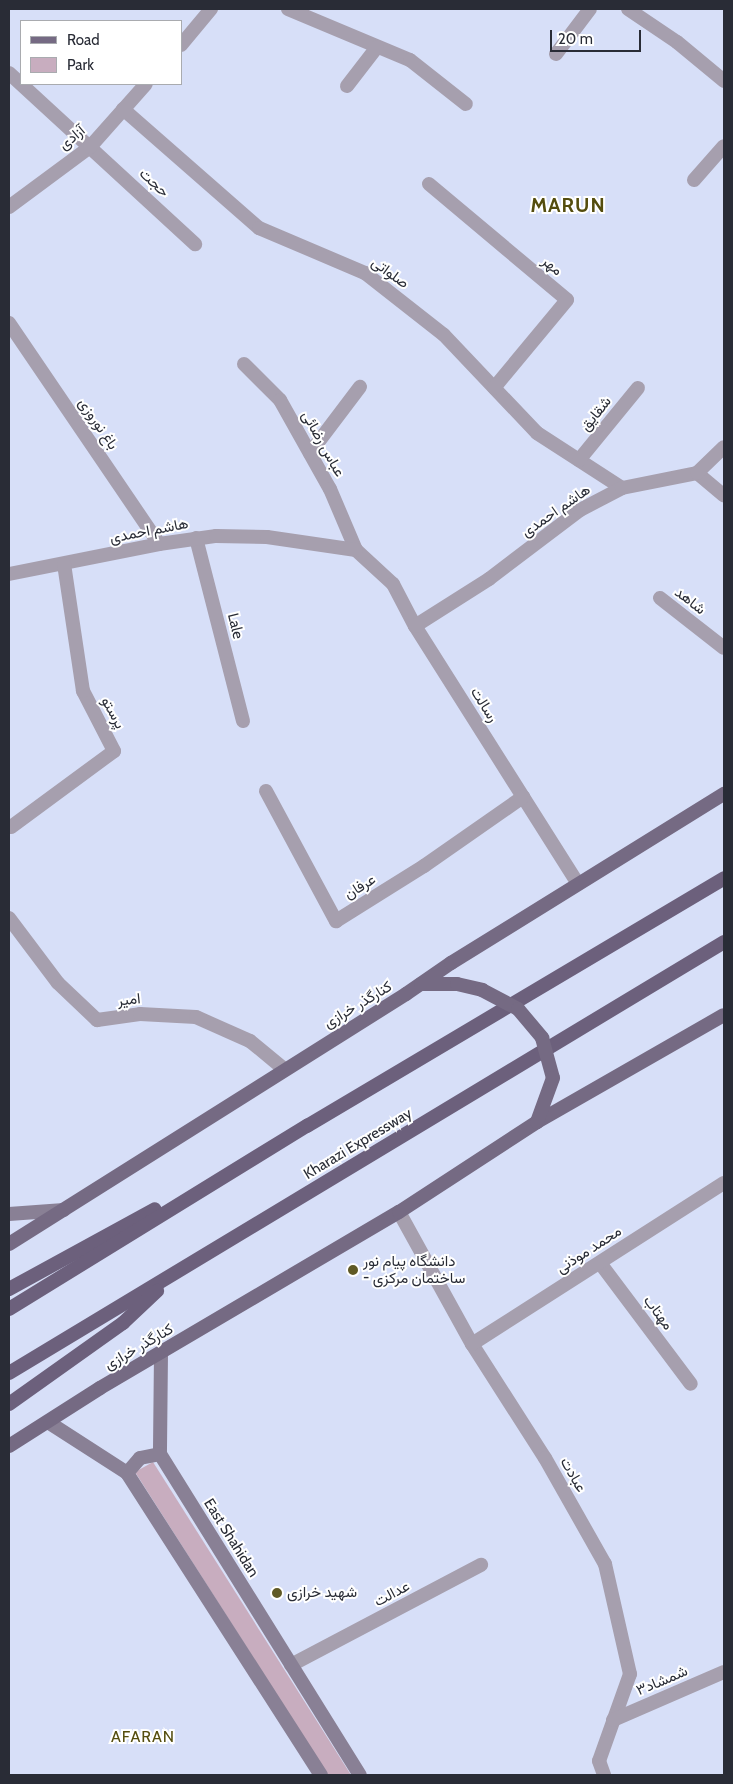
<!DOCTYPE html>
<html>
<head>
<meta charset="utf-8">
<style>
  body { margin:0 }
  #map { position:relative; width:733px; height:1784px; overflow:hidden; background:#d7dff8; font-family:Cabin,Vazirmatn,sans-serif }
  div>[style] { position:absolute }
  .green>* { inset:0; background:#c8adbf }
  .minor>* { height:14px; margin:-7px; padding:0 7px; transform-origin:7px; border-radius:7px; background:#a69fae }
  .secondary>* { height:14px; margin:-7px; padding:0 7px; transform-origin:7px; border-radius:7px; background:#898095 }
  .primary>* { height:14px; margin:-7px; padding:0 7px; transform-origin:7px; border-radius:7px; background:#756a83 }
  .trunk>* { height:14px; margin:-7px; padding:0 7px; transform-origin:7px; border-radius:7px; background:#6c607c }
  .primary-bridge>* { height:14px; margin:-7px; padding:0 7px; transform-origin:7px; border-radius:7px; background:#756a83 }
  .dots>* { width:14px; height:14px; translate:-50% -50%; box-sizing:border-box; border:2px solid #fff; border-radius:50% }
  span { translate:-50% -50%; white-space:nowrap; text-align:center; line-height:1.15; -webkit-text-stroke:4px #fff; paint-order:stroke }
  .street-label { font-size:15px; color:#292c36 }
  .poi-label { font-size:15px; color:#292c36 }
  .left { translate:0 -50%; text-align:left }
  .neighbourhood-label { font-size:16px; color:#544d0e; letter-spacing:1px }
  .district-label { font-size:20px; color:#544d0e; font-weight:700; letter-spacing:1px }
  .frame { position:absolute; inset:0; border:10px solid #292c36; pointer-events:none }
  .legend { position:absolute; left:20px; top:20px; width:162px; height:65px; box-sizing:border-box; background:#fff; border:1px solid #a9abaf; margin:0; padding:6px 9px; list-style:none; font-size:15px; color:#292c36 }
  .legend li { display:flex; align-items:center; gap:10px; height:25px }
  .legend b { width:25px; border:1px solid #a9abaf }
  .scale { position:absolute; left:550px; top:30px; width:91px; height:22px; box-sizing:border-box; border:2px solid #292c36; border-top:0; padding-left:6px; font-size:15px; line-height:18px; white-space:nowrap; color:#292c36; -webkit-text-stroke:4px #fff; paint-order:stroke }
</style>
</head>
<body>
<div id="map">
  <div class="green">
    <i style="clip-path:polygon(153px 1462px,351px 1775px,328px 1775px,135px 1472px)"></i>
  </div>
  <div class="minor">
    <i style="left:288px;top:9px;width:132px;rotate:22.7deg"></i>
    <i style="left:410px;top:60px;width:71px;rotate:38.2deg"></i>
    <i style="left:628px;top:9px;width:59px;rotate:34deg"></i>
    <i style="left:677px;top:42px;width:61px;rotate:39.7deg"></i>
    <i style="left:181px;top:45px;width:47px;rotate:-50.2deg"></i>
    <i style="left:556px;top:54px;width:56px;rotate:-52.9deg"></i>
    <i style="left:9px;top:73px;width:253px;rotate:42.6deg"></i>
    <i style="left:347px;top:86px;width:49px;rotate:-52.4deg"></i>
    <i style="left:123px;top:109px;width:181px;rotate:41.2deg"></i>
    <i style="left:259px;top:228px;width:115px;rotate:23deg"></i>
    <i style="left:365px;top:273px;width:100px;rotate:38.1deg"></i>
    <i style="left:444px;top:335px;width:135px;rotate:46.5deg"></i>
    <i style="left:537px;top:433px;width:101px;rotate:32.9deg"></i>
    <i style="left:694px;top:180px;width:45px;rotate:-48.6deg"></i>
    <i style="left:429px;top:184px;width:180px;rotate:40deg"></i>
    <i style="left:567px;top:300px;width:114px;rotate:129.7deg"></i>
    <i style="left:9px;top:207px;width:101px;rotate:-36.5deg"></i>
    <i style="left:90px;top:147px;width:84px;rotate:-48.4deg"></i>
    <i style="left:9px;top:323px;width:267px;rotate:55.8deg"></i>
    <i style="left:244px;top:364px;width:51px;rotate:45deg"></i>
    <i style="left:280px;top:400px;width:102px;rotate:60.7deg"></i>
    <i style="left:330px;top:489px;width:66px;rotate:66.9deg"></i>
    <i style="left:356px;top:550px;width:50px;rotate:42.6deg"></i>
    <i style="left:393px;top:584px;width:47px;rotate:62.4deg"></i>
    <i style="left:415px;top:626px;width:305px;rotate:57.7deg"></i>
    <i style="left:310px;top:453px;width:83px;rotate:-52.9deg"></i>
    <i style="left:579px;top:460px;width:93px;rotate:-50.7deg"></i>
    <i style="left:697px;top:473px;width:35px;rotate:40deg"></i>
    <i style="left:196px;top:538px;width:189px;rotate:75.6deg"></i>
    <i style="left:9px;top:574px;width:153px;rotate:-11.3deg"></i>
    <i style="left:159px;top:544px;width:58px;rotate:-8deg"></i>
    <i style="left:216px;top:536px;width:51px;rotate:1.1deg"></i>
    <i style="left:267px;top:537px;width:90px;rotate:8.3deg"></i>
    <i style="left:660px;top:598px;width:81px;rotate:38deg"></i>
    <i style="left:415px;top:626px;width:88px;rotate:-32.4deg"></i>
    <i style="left:489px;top:579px;width:114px;rotate:-37.2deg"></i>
    <i style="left:580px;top:510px;width:47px;rotate:-27.6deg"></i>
    <i style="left:622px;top:488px;width:76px;rotate:-11.3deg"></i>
    <i style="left:697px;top:473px;width:37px;rotate:-44deg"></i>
    <i style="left:266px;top:791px;width:148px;rotate:61.7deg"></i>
    <i style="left:336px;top:921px;width:104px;rotate:-32deg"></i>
    <i style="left:424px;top:866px;width:121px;rotate:-34.9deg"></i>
    <i style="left:11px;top:827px;width:128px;rotate:-36.4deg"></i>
    <i style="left:114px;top:751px;width:68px;rotate:-117.3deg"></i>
    <i style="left:83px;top:691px;width:128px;rotate:-98.5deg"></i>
    <i style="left:9px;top:918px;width:81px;rotate:53deg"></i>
    <i style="left:58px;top:983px;width:54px;rotate:43.5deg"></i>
    <i style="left:97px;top:1020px;width:43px;rotate:-7.9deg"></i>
    <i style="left:140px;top:1014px;width:56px;rotate:3.1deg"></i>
    <i style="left:196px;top:1017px;width:59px;rotate:24deg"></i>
    <i style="left:250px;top:1041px;width:44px;rotate:39.5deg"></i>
    <i style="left:399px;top:1212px;width:151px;rotate:61.1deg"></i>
    <i style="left:472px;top:1344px;width:135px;rotate:57.4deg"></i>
    <i style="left:545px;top:1458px;width:122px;rotate:60.5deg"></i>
    <i style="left:605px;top:1564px;width:113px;rotate:77.2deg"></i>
    <i style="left:630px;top:1674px;width:92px;rotate:109.6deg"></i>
    <i style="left:599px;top:1761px;width:15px;rotate:70deg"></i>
    <i style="left:600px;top:1263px;width:151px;rotate:53.1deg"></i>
    <i style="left:472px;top:1344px;width:299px;rotate:-32.6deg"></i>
    <i style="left:291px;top:1665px;width:215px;rotate:-27.8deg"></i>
    <i style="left:613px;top:1720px;width:121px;rotate:-23.4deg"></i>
  </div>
  <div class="secondary">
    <i style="left:9px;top:1214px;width:55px;rotate:-4.2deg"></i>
    <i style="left:161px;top:1353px;width:101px;rotate:90.6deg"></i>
    <i style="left:160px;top:1454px;width:378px;rotate:58.1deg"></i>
    <i style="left:48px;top:1422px;width:94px;rotate:32.8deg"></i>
    <i style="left:127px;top:1473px;width:359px;rotate:57.3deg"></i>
    <i style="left:127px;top:1473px;width:20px;rotate:-49deg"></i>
    <i style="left:140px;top:1458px;width:20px;rotate:-11deg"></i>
  </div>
  <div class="primary">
    <i style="left:9px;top:1244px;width:469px;rotate:-32.2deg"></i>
    <i style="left:406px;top:994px;width:55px;rotate:-34.6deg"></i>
    <i style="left:451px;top:963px;width:321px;rotate:-31.8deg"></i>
    <i style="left:9px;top:1446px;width:108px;rotate:-32.5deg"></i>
    <i style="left:100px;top:1388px;width:347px;rotate:-30.5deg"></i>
    <i style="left:399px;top:1212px;width:165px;rotate:-33.1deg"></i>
    <i style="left:537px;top:1122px;width:215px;rotate:-29.8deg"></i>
  </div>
  <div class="trunk">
    <i style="left:9px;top:1289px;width:166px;rotate:-28.7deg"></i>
    <i style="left:9px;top:1309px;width:350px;rotate:-31.6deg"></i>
    <i style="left:307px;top:1126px;width:485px;rotate:-30.7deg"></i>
    <i style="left:9px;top:1373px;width:835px;rotate:-31.08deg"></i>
    <i style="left:9px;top:1404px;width:140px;rotate:-35.4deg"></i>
    <i style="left:123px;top:1323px;width:47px;rotate:-43.3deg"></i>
  </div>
  <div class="primary-bridge">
    <i style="left:421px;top:984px;width:36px"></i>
    <i style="left:457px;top:984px;width:26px;rotate:13deg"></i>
    <i style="left:482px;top:990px;width:41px;rotate:27.8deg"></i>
    <i style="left:518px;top:1009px;width:38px;rotate:50deg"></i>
    <i style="left:542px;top:1038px;width:41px;rotate:74.6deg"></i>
    <i style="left:553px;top:1078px;width:47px;rotate:110deg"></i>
  </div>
  <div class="dots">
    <i style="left:353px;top:1270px;background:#5f5925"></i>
    <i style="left:277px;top:1593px;background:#5f5925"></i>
  </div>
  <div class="street-label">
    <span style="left:72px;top:138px;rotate:-40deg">آزادی</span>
    <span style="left:154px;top:183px;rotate:43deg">حجت</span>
    <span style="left:552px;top:266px;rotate:40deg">مهر</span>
    <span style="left:390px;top:273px;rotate:36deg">صلواتی</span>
    <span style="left:596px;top:414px;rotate:-51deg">شقایق</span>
    <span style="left:98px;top:424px;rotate:56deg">باغ نوروزی</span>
    <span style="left:323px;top:444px;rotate:61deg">عباس رضائی</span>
    <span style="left:556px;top:511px;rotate:-35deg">هاشم احمدی</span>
    <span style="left:149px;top:531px;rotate:-11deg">هاشم احمدی</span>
    <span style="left:690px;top:601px;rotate:38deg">شاهد</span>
    <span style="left:235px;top:626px;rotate:76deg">Lale</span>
    <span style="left:484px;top:705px;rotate:58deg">رسالت</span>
    <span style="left:113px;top:713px;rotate:62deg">پرستو</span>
    <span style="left:360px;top:887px;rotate:-32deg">عرفان</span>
    <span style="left:129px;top:1000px;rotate:-6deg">امیر</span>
    <span style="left:358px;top:1005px;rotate:-31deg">کنارگذر خرازی</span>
    <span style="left:358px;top:1144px;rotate:-31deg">Kharazi Expressway</span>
    <span style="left:589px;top:1250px;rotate:-33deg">محمد موذنی</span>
    <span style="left:658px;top:1313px;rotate:53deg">مهتاب</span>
    <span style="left:139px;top:1347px;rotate:-30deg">کنارگذر خرازی</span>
    <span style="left:573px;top:1475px;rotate:60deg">عبادت</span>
    <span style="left:231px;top:1538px;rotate:58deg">East Shahidan</span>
    <span style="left:392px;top:1594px;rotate:-28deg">عدالت</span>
    <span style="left:662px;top:1681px;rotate:-23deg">شمشاد۳</span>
  </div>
  <div class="poi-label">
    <span class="left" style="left:363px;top:1270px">دانشگاه پیام نور<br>- ساختمان مرکزی</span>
    <span class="left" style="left:287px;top:1593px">شهید خرازی</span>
  </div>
  <div class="neighbourhood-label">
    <span style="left:143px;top:1737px">AFARAN</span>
  </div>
  <div class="district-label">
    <span style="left:568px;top:205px">MARUN</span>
  </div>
  <div class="frame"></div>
  <ul class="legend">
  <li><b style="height:6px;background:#756a83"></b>Road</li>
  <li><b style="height:14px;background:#c8adbf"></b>Park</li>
  </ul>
  <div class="scale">20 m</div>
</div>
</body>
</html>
